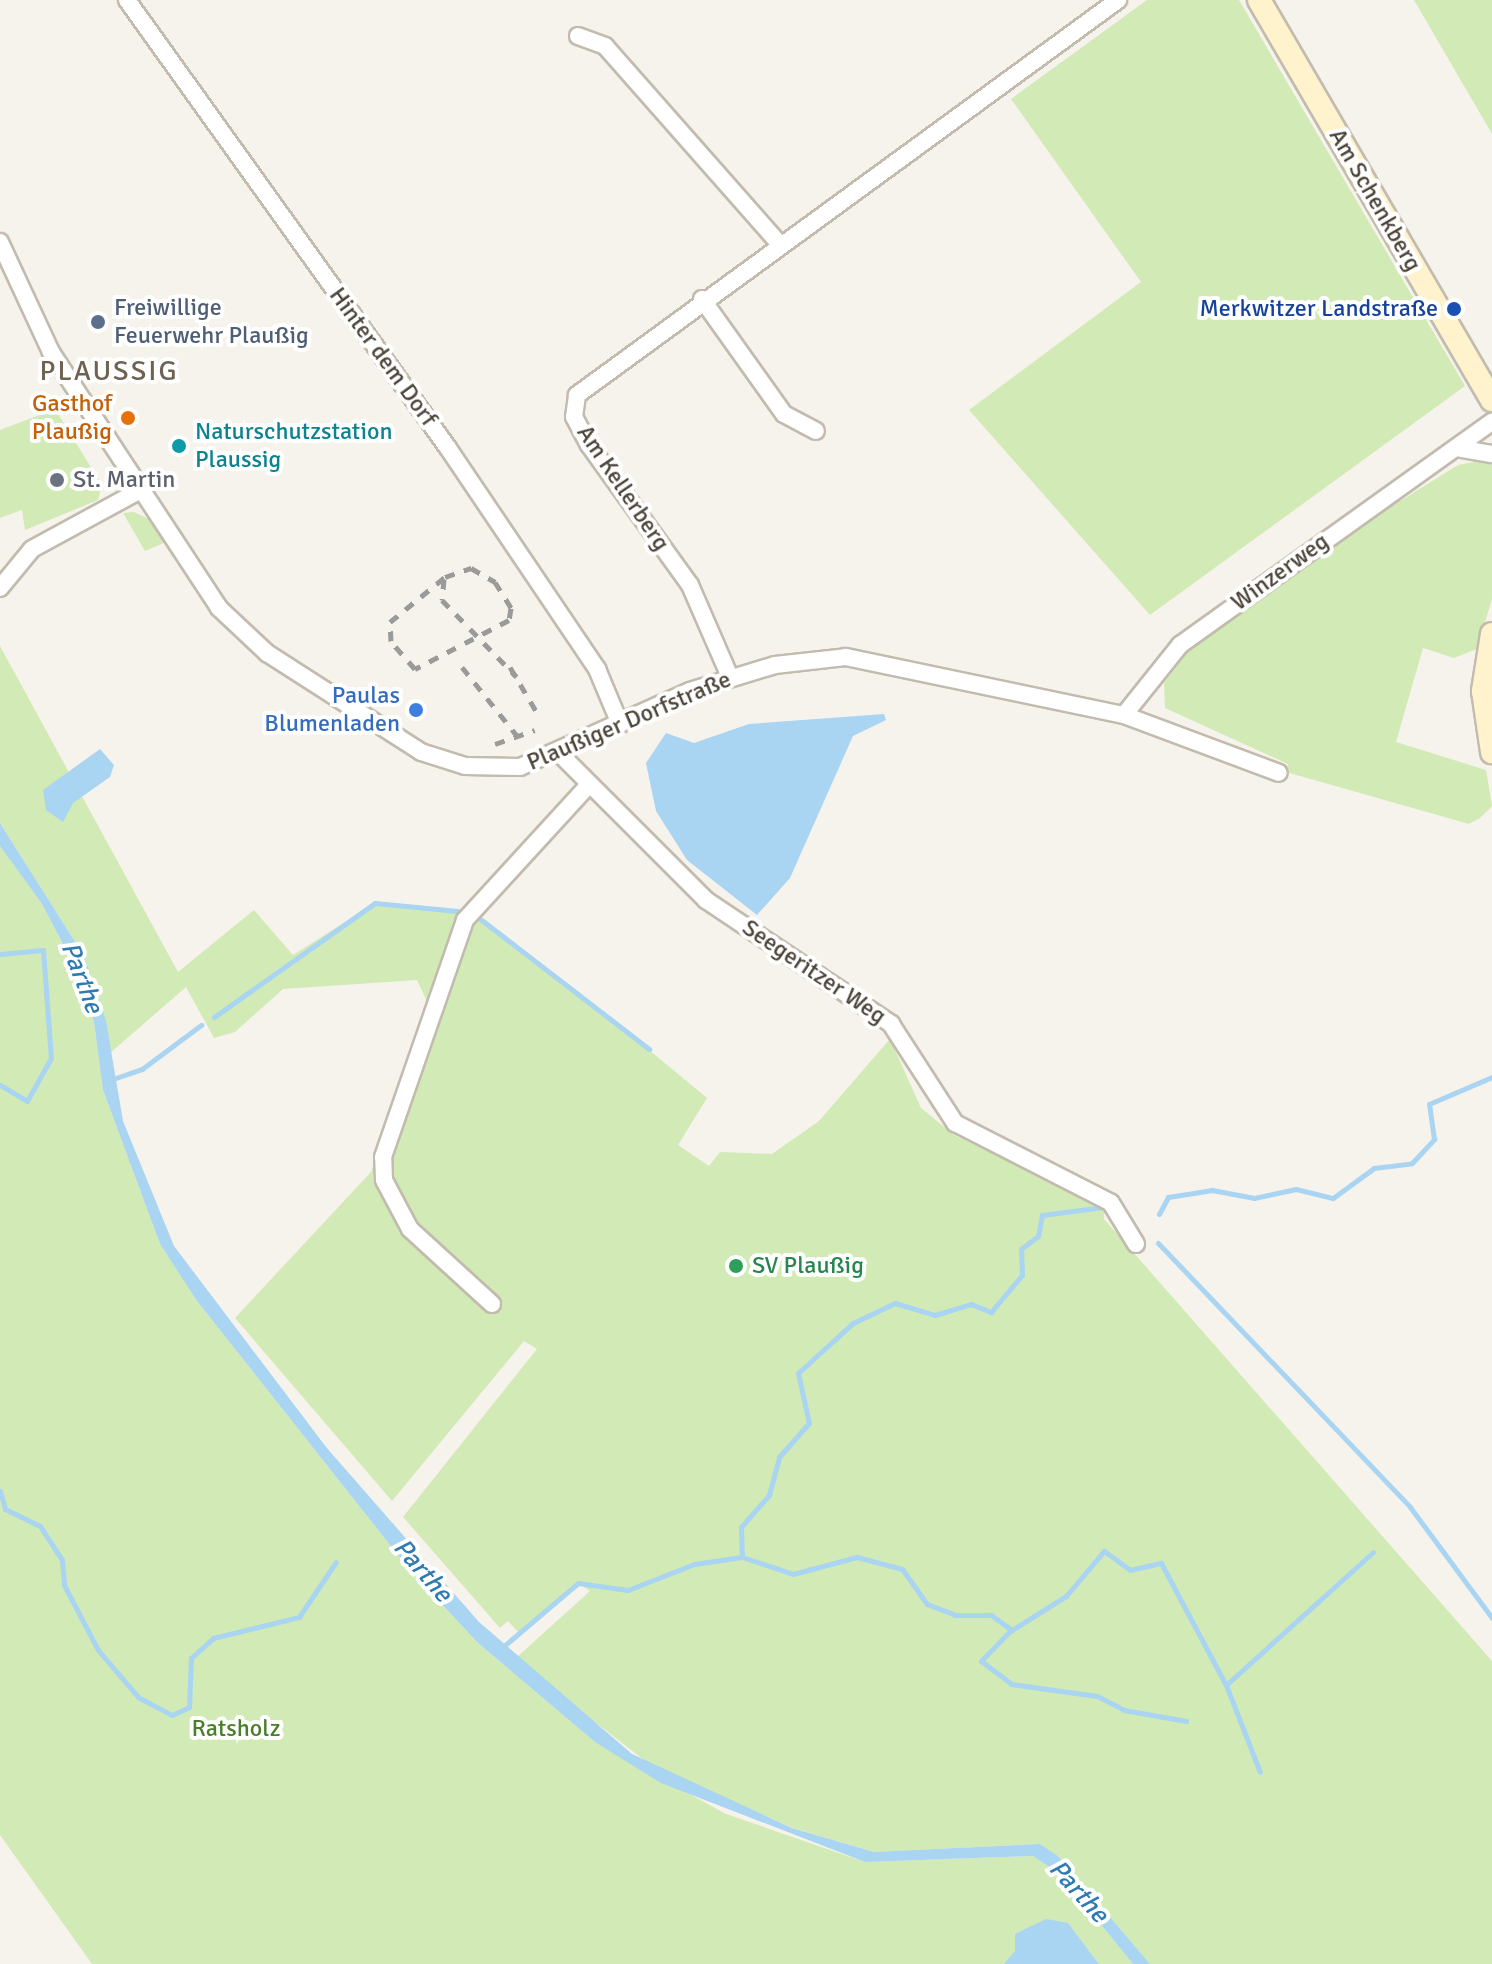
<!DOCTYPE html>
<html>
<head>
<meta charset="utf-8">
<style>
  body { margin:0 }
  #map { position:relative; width:1492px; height:1964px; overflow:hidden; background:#f6f3ec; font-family:Signika,sans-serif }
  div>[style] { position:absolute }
  .green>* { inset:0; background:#d2eab5 }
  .water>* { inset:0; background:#a9d4f2 }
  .stream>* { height:5px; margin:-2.5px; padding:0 2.5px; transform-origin:2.5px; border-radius:2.5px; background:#a9d4f2 }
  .roads { filter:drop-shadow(2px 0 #c2bbae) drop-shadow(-2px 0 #c2bbae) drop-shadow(0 2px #c2bbae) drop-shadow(0 -2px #c2bbae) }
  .street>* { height:16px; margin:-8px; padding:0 8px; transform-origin:8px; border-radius:8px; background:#fff }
  .secondary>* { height:22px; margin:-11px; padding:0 11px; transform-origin:11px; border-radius:11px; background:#fff3cd }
  .rail>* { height:5px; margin-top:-2.5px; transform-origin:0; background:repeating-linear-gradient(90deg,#9a9a9a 0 10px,transparent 0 20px) }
  .dots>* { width:22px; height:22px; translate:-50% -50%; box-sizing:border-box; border:4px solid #fff; border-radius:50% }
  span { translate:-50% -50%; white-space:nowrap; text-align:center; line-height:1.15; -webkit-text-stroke:8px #fff; paint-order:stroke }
  .street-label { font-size:24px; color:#4b4439 }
  .service-label { font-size:24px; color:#4e5e75 }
  .left { translate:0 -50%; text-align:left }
  .transit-label { font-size:24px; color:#164399 }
  .right { translate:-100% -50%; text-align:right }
  .food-label { font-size:24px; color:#c56008 }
  .culture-label { font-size:24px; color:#0d838f }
  .worship-label { font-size:24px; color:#5b616d }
  .shop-label { font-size:24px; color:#366cbe }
  .leisure-label { font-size:24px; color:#27864d }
  .park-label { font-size:24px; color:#4a7f2a }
  .water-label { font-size:26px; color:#2e7ab2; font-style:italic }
  .quarter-label { font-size:28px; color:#6e6250; letter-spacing:2px }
</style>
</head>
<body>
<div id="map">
  <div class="green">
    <i style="clip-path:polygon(1147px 0,1239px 0,1465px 386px,1150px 615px,969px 410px,1141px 282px,1011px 99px)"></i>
    <i style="clip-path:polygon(1414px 0,1492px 0,1492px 134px)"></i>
    <i style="clip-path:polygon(55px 409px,102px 485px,98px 500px,25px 530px,22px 510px,0 518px,0 430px)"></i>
    <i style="clip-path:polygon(1484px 460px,1492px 465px,1492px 599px,1477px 649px,1454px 658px,1423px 648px,1396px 742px,1486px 770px,1492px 806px,1480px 818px,1469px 824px,1286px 772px,1288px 764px,1165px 708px,1164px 683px,1188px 652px,1363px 524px,1458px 465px)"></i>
    <i style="clip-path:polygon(134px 512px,151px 520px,166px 542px,145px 551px,123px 513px)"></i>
    <i style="clip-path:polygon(0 646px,178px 972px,254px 910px,293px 955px,375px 903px,458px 911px,479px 918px,579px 992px,707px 1098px,678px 1145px,709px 1166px,720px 1152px,772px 1154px,819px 1121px,890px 1039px,921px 1108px,954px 1135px,1104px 1207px,1104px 1219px,1492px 1661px,1492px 1964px,1150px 1964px,1058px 1856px,1040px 1844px,874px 1852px,793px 1828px,649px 1764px,527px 1669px,516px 1658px,590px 1591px,578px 1583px,519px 1633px,508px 1621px,500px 1628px,403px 1517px,537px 1349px,524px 1341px,392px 1501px,235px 1318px,371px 1172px,430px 1008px,417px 980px,283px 989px,235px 1032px,214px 1038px,186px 987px,109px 1054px,84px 956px,0 823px)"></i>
    <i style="clip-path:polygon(0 846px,42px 904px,75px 967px,94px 1022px,103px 1090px,160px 1244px,197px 1301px,409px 1569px,478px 1643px,595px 1742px,726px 1814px,865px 1862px,1033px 1856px,1060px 1874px,1133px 1964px,1099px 1964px,1068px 1924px,1004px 1964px,92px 1964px,0 1835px)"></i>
  </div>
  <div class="water">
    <i style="clip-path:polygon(884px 714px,886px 720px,853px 736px,790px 878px,757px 915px,687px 860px,656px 811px,646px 763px,666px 733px,694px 743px,749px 724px)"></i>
    <i style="clip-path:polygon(100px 749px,114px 765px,110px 777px,73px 803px,63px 822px,46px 810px,43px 790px)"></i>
    <i style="clip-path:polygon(0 823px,84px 956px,106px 1021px,123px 1121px,174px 1246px,326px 1447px,479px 1622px,632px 1754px,792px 1828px,874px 1852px,1040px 1844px,1058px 1856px,1150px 1964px,1133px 1964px,1060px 1874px,1033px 1856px,865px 1862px,661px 1783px,595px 1742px,478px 1643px,409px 1569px,197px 1301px,160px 1244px,103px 1090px,94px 1022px,75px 967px,42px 904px,0 846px)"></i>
    <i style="clip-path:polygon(1046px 1919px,1068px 1923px,1099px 1964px,1004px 1964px,1015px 1951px,1015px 1934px)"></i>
  </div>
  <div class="stream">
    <i style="left:479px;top:918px;width:215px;rotate:37.6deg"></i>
    <i style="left:0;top:954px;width:43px;rotate:-5.3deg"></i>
    <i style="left:43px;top:950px;width:108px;rotate:85.8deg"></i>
    <i style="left:51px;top:1058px;width:49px;rotate:119.2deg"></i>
    <i style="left:27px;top:1101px;width:31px;rotate:-149deg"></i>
    <i style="left:214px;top:1017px;width:197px;rotate:-35.3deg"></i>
    <i style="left:375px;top:903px;width:83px;rotate:5.5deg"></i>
    <i style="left:110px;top:1080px;width:34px;rotate:-19deg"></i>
    <i style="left:142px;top:1069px;width:74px;rotate:-36.7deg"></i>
    <i style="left:1159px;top:1214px;width:19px;rotate:-62deg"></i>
    <i style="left:1168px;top:1197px;width:45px;rotate:-9deg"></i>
    <i style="left:1212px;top:1190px;width:43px;rotate:10.8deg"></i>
    <i style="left:1254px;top:1198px;width:43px;rotate:-12.1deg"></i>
    <i style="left:1296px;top:1189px;width:38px;rotate:14deg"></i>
    <i style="left:1333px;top:1198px;width:51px;rotate:-36.2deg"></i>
    <i style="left:1374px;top:1168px;width:38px;rotate:-7deg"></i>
    <i style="left:1412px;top:1163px;width:33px;rotate:-47deg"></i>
    <i style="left:1434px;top:1139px;width:35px;rotate:-98deg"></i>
    <i style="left:1429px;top:1104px;width:69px;rotate:-23.2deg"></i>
    <i style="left:1158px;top:1243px;width:365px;rotate:46.3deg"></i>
    <i style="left:1410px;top:1507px;width:138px;rotate:53.5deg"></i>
    <i style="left:0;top:1491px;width:19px;rotate:74deg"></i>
    <i style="left:5px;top:1509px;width:39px;rotate:26deg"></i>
    <i style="left:40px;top:1526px;width:40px;rotate:57.1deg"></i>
    <i style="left:62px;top:1560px;width:25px;rotate:85deg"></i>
    <i style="left:64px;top:1585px;width:73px;rotate:62.4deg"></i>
    <i style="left:98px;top:1650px;width:62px;rotate:49.6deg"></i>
    <i style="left:138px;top:1697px;width:38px;rotate:28deg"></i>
    <i style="left:172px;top:1715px;width:19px;rotate:-25deg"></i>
    <i style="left:189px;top:1707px;width:49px;rotate:-87.7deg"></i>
    <i style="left:191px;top:1658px;width:30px;rotate:-42deg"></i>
    <i style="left:213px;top:1638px;width:89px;rotate:-13.7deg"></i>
    <i style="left:299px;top:1617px;width:66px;rotate:-56.1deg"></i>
    <i style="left:742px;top:1557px;width:54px;rotate:18.4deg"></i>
    <i style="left:793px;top:1574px;width:66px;rotate:-14.9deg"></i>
    <i style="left:857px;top:1557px;width:47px;rotate:14.9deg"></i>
    <i style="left:902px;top:1569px;width:43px;rotate:54.5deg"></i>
    <i style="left:927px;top:1604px;width:30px;rotate:21deg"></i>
    <i style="left:955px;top:1615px;width:36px"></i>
    <i style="left:991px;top:1615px;width:26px;rotate:36deg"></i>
    <i style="left:1012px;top:1630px;width:64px;rotate:-32.2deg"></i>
    <i style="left:1066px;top:1596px;width:59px;rotate:-49.8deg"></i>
    <i style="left:1104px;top:1551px;width:32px;rotate:36deg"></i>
    <i style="left:1130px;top:1570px;width:32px;rotate:-13deg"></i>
    <i style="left:1161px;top:1563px;width:138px;rotate:62deg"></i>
    <i style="left:1226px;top:1685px;width:93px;rotate:68.7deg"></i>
    <i style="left:1011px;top:1630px;width:43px;rotate:134.1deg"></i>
    <i style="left:981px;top:1661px;width:38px;rotate:37deg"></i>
    <i style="left:1011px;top:1684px;width:87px;rotate:7.9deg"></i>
    <i style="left:1097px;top:1696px;width:30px;rotate:27deg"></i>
    <i style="left:1124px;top:1710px;width:63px;rotate:10.1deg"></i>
    <i style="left:505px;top:1645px;width:96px;rotate:-40.3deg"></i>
    <i style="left:578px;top:1583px;width:50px;rotate:8deg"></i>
    <i style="left:628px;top:1590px;width:71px;rotate:-21.5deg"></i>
    <i style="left:694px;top:1564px;width:49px;rotate:-8.3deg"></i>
    <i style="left:742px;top:1557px;width:30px;rotate:-92deg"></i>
    <i style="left:741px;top:1527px;width:43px;rotate:-48.8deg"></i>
    <i style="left:769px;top:1495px;width:39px;rotate:-75deg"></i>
    <i style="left:779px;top:1457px;width:45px;rotate:-48.6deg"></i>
    <i style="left:809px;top:1423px;width:51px;rotate:-102.4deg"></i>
    <i style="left:798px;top:1373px;width:74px;rotate:-42.3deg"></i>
    <i style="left:853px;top:1323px;width:47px;rotate:-25.5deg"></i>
    <i style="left:895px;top:1303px;width:42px;rotate:16.7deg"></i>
    <i style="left:935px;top:1315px;width:38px;rotate:-17deg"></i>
    <i style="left:971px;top:1304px;width:22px;rotate:22deg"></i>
    <i style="left:991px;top:1312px;width:48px;rotate:-50deg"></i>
    <i style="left:1022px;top:1275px;width:26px;rotate:-92deg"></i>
    <i style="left:1021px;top:1249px;width:21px;rotate:-37deg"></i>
    <i style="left:1038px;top:1236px;width:21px;rotate:-79deg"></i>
    <i style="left:1042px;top:1215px;width:63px;rotate:-7.4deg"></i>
    <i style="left:1226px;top:1685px;width:198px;rotate:-42.1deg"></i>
  </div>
  <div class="roads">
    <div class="street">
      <i style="left:127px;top:0;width:551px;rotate:54.38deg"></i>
      <i style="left:448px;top:448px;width:267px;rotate:56deg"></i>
      <i style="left:597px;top:669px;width:60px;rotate:67.3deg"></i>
      <i style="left:578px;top:36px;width:29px;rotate:20deg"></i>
      <i style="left:605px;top:46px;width:261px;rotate:48.6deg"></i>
      <i style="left:0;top:242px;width:121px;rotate:65.1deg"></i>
      <i style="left:51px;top:352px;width:306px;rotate:56.7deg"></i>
      <i style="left:219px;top:608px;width:66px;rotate:43.2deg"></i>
      <i style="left:267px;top:653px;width:183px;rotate:32.7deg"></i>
      <i style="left:421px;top:752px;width:46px;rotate:17.7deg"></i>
      <i style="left:465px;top:766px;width:55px;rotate:1deg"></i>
      <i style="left:520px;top:767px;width:186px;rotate:-24.1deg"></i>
      <i style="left:690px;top:691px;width:89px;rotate:-17deg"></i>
      <i style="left:775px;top:665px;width:71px;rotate:-6.4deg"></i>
      <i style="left:846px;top:657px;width:284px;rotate:11.8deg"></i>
      <i style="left:1124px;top:715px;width:165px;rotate:20.5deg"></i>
      <i style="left:702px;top:299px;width:141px;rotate:54.5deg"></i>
      <i style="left:784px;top:414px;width:36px;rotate:28deg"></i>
      <i style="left:1457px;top:448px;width:36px;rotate:10deg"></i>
      <i style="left:0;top:588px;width:50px;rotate:-50.6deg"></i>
      <i style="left:32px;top:549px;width:122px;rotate:-28.5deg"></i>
      <i style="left:730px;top:677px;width:100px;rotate:-113.5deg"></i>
      <i style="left:690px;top:585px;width:173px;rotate:-125.8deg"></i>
      <i style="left:589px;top:445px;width:32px;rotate:-118deg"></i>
      <i style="left:574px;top:417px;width:22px;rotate:-82deg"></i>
      <i style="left:577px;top:395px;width:670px;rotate:-36.13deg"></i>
      <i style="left:1124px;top:715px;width:90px;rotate:-51.3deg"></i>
      <i style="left:1180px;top:645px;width:384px;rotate:-35.6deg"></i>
      <i style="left:558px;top:752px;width:209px;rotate:45deg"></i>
      <i style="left:706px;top:900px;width:223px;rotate:33.8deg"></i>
      <i style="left:891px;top:1024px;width:118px;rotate:57.1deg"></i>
      <i style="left:955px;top:1123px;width:175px;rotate:27.1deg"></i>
      <i style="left:1111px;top:1203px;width:48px;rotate:58.6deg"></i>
      <i style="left:492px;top:1304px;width:111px;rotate:-137.6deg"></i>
      <i style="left:410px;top:1229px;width:55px;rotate:-118deg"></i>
      <i style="left:384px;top:1180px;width:23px;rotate:-92deg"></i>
      <i style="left:383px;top:1157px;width:251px;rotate:-70.9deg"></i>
      <i style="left:465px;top:920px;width:180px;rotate:-47.5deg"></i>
    </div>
    <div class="secondary">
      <i style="left:1259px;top:0;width:463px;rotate:59.8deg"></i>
      <i style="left:1492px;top:634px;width:58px;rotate:99deg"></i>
      <i style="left:1483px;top:691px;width:62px;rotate:81.6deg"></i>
    </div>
  </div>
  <div class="rail">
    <i style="left:471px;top:568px;width:28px;rotate:30deg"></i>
    <i style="left:495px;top:582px;width:31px;rotate:58deg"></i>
    <i style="left:511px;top:608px;width:12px;rotate:99deg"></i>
    <i style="left:509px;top:620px;width:106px;rotate:152.5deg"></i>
    <i style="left:415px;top:669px;width:37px;rotate:-131deg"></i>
    <i style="left:391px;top:641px;width:19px;rotate:-93deg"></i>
    <i style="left:390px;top:622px;width:71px;rotate:-39.3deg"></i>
    <i style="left:445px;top:577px;width:28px;rotate:-19deg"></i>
    <i style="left:444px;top:579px;width:21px;rotate:95deg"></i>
    <i style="left:442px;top:600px;width:107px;rotate:45.8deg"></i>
    <i style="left:462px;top:667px;width:90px;rotate:51.3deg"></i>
    <i style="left:510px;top:667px;width:57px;rotate:59.4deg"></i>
    <i style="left:495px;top:744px;width:42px;rotate:-19.3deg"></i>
  </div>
  <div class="dots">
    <i style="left:1454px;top:309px;background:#1a4fb4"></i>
    <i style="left:98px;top:322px;background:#5c6f8a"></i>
    <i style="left:128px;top:418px;background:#e8710a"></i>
    <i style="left:179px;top:446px;background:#0f9aa8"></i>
    <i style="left:57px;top:480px;background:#6b7280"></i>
    <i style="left:416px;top:710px;background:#3f7fe0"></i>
    <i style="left:736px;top:1266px;background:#2e9e5b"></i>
  </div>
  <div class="street-label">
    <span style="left:1375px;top:200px;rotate:60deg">Am Schenkberg</span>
    <span style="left:383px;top:357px;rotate:54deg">Hinter dem Dorf</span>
    <span style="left:623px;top:488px;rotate:56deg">Am Kellerberg</span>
    <span style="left:1280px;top:572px;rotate:-36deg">Winzerweg</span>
    <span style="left:629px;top:721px;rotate:-23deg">Plaußiger Dorfstraße</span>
    <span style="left:814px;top:972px;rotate:34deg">Seegeritzer Weg</span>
  </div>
  <div class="service-label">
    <span class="left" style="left:114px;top:322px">Freiwillige<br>Feuerwehr Plaußig</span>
  </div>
  <div class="transit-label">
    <span class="right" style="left:1438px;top:309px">Merkwitzer Landstraße</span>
  </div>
  <div class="food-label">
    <span class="right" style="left:112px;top:418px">Gasthof<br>Plaußig</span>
  </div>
  <div class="culture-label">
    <span class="left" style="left:195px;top:446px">Naturschutzstation<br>Plaussig</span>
  </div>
  <div class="worship-label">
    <span class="left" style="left:73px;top:480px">St. Martin</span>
  </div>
  <div class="shop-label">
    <span class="right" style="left:400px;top:710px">Paulas<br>Blumenladen</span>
  </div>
  <div class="leisure-label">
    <span class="left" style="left:752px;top:1266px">SV Plaußig</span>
  </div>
  <div class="park-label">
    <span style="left:236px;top:1729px">Ratsholz</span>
  </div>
  <div class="water-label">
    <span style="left:81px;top:978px;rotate:69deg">Parthe</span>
    <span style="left:422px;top:1571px;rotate:49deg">Parthe</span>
    <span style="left:1078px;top:1892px;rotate:48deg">Parthe</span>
  </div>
  <div class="quarter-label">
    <span style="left:109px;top:371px">PLAUSSIG</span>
  </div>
</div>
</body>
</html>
